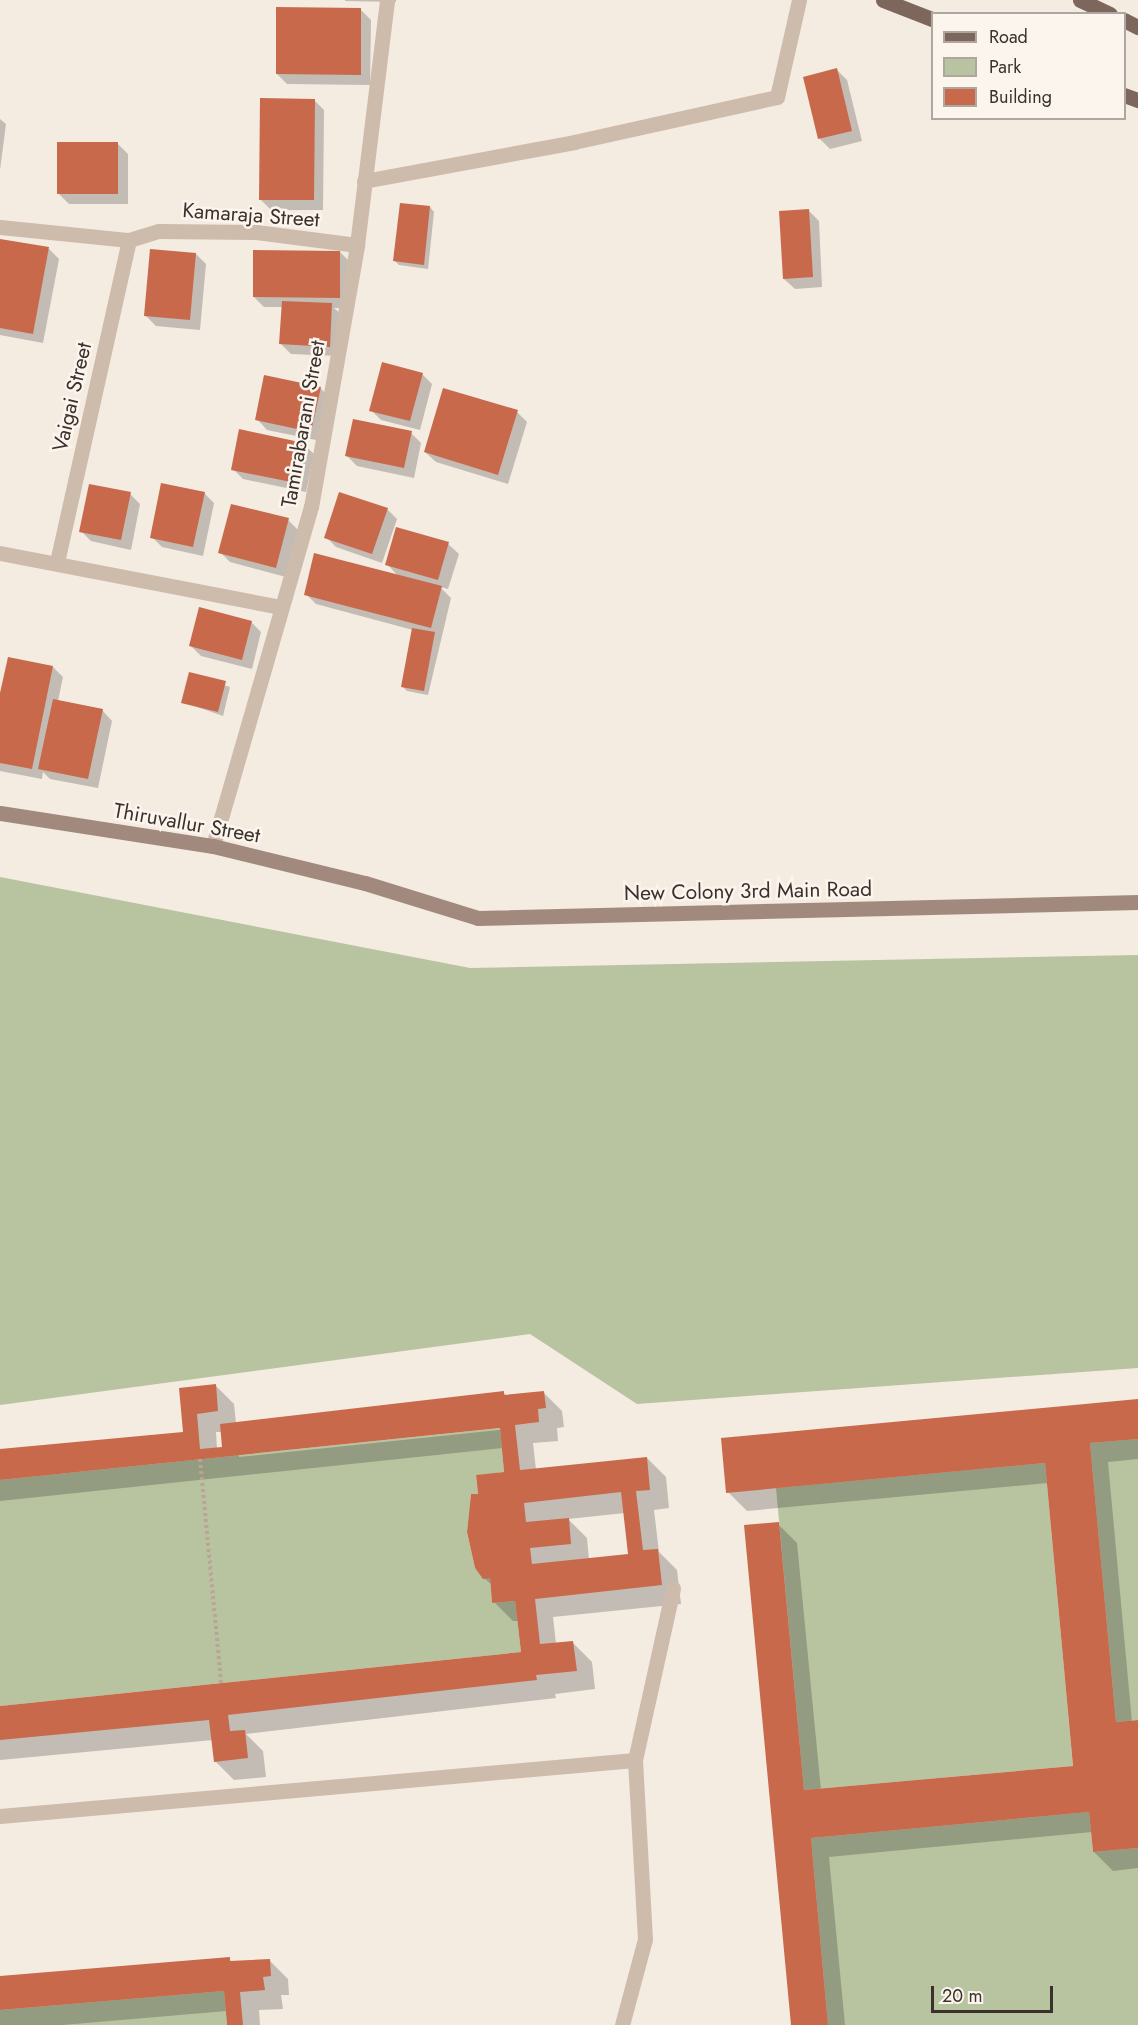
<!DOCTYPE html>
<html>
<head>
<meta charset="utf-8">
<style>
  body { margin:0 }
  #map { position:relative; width:1138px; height:2025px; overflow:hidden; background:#f4ebe1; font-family:Jost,sans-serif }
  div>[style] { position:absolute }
  .green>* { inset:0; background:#b8c4a0 }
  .shadow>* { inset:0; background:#0003 }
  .building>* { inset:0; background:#c8694b }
  .path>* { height:4px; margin-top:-2px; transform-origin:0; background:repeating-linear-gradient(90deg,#b9a596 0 3px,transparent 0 6px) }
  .lane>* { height:15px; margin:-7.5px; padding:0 7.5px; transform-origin:7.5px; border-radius:7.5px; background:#cdbbac }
  .street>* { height:15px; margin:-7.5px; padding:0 7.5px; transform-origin:7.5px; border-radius:7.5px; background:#cdbbac }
  .secondary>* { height:15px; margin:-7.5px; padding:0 7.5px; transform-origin:7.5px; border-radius:7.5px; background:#a18a7d }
  .primary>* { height:15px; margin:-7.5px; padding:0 7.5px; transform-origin:7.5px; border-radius:7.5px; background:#7d675c }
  span { translate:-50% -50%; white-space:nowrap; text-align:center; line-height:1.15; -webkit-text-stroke:5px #fbf5ee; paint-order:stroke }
  .street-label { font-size:21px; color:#3b302b }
  .legend { position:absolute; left:931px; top:12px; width:195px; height:108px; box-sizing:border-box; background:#fbf5ee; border:2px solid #aea6a0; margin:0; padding:8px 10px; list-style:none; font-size:18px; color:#3b302b }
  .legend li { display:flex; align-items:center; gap:12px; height:30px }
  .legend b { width:30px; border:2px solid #aea6a0 }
  .scale { position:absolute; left:931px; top:1986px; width:122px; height:27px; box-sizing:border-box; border:3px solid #3b302b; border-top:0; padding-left:8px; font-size:18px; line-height:21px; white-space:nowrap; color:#3b302b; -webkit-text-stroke:4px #fbf5ee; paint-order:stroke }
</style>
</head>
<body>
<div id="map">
  <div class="green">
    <i style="clip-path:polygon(0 877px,470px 968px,1138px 955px,1138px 1368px,637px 1404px,530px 1334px,0 1405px)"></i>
    <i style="clip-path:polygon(500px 1428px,504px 1472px,476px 1476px,478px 1494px,471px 1494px,467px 1532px,475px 1568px,483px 1578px,490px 1578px,492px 1603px,515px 1601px,521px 1652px,0 1706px,0 1480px)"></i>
    <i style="clip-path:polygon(1138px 1439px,1138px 1720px,1116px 1722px,1090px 1443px)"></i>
    <i style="clip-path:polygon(1045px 1463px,1073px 1766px,804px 1790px,776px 1488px)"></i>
    <i style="clip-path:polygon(1089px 1812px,1093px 1852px,1138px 1848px,1138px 2025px,828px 2025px,811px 1838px)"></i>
    <i style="clip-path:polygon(224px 1991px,227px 2025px,0 2025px,0 2010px)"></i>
  </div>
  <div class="shadow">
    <i style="clip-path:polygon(345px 0,396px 0,396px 2px,345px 1px)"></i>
    <i style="clip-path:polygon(361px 10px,371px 20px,370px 85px,287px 84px,277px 74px)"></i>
    <i style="clip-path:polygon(837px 70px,847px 80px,862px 141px,830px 149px,820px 139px,804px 78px)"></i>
    <i style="clip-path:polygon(314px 100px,324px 110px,323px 210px,271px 210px,261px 200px)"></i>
    <i style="clip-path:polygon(0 119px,6px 124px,0 170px)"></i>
    <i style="clip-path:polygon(118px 144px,128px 154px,128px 204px,69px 204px,58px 193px)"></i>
    <i style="clip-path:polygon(430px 207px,434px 212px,428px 269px,399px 265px,395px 261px)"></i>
    <i style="clip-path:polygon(809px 211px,819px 221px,822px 287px,795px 289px,784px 279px)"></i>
    <i style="clip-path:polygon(0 240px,49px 249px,59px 259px,43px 343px,0 335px)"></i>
    <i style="clip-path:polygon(340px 252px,350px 262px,349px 308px,334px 308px,342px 315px,340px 356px,291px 354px,281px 344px,283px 307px,264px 307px,254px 297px)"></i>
    <i style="clip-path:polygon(196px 254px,206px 264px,200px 330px,156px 326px,145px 315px)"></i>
    <i style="clip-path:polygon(422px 374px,432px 384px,420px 430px,381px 420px,371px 410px)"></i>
    <i style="clip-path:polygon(320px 388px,330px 398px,321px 441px,267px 430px,257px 419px)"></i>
    <i style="clip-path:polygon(517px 412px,527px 422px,508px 484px,436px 462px,425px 452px)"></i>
    <i style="clip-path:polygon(411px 433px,421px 443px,414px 478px,357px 466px,347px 456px)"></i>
    <i style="clip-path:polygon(303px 444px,314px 454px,306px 492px,243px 479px,233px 469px)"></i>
    <i style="clip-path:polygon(204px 493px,214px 503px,203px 556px,162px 547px,152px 537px)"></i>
    <i style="clip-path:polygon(130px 494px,140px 504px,131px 550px,91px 541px,81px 531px)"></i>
    <i style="clip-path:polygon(387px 509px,397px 519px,382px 563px,336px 547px,326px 537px)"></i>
    <i style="clip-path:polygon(288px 520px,298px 530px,286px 577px,230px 562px,220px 552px)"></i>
    <i style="clip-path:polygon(448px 544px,459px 554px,448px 589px,440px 587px,451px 598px,428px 695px,407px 691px,402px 686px,413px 630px,316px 604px,306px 594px,399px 577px,387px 564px)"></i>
    <i style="clip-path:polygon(251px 622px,261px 632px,252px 669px,201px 656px,191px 646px)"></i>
    <i style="clip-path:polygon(53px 667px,63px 677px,58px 701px,102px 710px,112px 721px,98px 788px,50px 779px,43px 772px,42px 779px,0 771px,0 701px)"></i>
    <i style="clip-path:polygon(190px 674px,230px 687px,223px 716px,183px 702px)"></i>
    <i style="clip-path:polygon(evenodd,215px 1385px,234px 1404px,236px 1423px,503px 1392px,507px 1396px,543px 1392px,562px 1411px,564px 1427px,557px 1428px,558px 1441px,533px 1443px,536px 1470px,647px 1458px,666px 1477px,669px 1508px,654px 1510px,659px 1552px,677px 1570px,681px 1604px,553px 1617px,556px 1644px,573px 1643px,592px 1662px,595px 1689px,555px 1694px,556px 1698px,246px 1734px,263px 1751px,266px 1777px,234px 1780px,215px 1761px,213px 1740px,0 1760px,0 1708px,522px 1653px,519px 1621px,513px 1621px,494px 1602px,492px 1585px,484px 1578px,480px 1495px,506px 1473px,503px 1448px,0 1501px,0 1450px,185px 1433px,215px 1385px,507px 1426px,508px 1429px,239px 1457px,239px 1454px,507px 1426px,215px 1385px,216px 1432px,222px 1432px,224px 1448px,217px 1449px,216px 1432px,215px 1385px,625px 1513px,630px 1556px,589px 1560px,587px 1538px,568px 1519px,625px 1513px)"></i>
    <i style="clip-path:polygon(1138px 1401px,1138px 1459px,1108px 1462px,1132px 1722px,1138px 1721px,1138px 1868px,1113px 1871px,1094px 1852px,1092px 1832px,829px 1857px,845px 2025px,793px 2025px,778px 1524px,797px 1543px,821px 1790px,1074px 1767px,1048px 1483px,747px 1511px,728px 1492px)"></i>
    <i style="clip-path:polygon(229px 1959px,233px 1963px,269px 1960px,288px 1979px,289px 1995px,281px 1995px,283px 2009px,259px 2010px,260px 2025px,228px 2025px,227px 2011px,63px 2025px,0 2025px,0 1978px)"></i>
  </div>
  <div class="building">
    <i style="clip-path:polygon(276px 7px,361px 8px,361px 75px,276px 74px)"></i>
    <i style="clip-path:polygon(837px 68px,852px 131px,818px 139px,803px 77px)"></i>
    <i style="clip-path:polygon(260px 98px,315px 99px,314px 200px,259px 200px)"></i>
    <i style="clip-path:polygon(57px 142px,118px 142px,118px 194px,57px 194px)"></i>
    <i style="clip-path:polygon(400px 203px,430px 206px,424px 265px,393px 261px)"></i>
    <i style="clip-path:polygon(809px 209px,813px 277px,783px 279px,779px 211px)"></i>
    <i style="clip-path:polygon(0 239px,49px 247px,33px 334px,0 328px)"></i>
    <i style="clip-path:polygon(150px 249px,196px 253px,190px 320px,144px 316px)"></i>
    <i style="clip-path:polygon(253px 250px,340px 251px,340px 298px,253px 297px)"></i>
    <i style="clip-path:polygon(282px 301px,332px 303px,330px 347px,279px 344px)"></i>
    <i style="clip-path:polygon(382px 362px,423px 373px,410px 421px,369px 411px)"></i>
    <i style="clip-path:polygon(264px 375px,321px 387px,311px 432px,255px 420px)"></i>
    <i style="clip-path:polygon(443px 388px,518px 410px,498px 475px,424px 452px)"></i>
    <i style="clip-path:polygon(353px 419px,412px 431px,404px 468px,345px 456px)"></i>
    <i style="clip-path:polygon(239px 429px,304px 443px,296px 483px,231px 470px)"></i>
    <i style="clip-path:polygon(161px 483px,205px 492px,193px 547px,150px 538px)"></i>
    <i style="clip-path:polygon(89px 484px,131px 492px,121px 540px,79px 532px)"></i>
    <i style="clip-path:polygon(339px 492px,388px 508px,372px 554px,324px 538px)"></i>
    <i style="clip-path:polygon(231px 504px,289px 518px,276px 568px,218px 553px)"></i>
    <i style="clip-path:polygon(396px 527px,449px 542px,438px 580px,385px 565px)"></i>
    <i style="clip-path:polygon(314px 553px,442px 586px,431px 628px,304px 595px)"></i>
    <i style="clip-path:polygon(199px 607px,252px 621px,242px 660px,189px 646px)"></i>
    <i style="clip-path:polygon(412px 628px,435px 632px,424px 691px,401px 687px)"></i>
    <i style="clip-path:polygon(8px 657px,53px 666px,32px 769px,0 763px,0 693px)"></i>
    <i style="clip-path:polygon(189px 672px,226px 681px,218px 712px,181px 703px)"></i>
    <i style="clip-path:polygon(53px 699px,103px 709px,88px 779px,38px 769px)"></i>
    <i style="clip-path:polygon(evenodd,216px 1384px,218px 1411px,197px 1414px,200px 1449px,222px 1447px,220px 1424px,504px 1391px,504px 1395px,544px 1391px,546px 1408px,538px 1409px,539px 1422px,515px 1425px,520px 1470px,647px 1457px,650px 1490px,636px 1491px,643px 1550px,658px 1549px,662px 1585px,535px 1599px,540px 1644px,573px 1641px,577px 1671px,536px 1675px,537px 1680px,228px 1715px,230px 1731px,245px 1730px,248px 1758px,214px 1762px,209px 1720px,0 1740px,0 1706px,521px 1652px,515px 1601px,492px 1603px,490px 1578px,483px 1579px,475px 1568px,467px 1532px,471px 1494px,478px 1494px,476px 1475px,504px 1472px,500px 1428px,0 1480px,0 1449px,183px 1432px,179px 1388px,216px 1384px,621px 1492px,628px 1554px,532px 1564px,530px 1548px,571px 1544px,569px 1518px,526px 1522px,524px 1503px,621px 1492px)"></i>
    <i style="clip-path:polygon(1138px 1399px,1138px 1439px,1090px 1443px,1116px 1722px,1138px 1720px,1138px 1848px,1093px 1852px,1089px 1812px,811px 1838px,828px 2025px,791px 2025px,744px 1525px,779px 1522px,804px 1790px,1073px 1766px,1045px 1463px,726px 1493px,721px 1438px)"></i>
    <i style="clip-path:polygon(230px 1957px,230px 1961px,270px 1959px,271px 1976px,263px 1977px,265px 1990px,240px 1992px,243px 2025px,227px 2025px,224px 1991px,0 2010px,0 1976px)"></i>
  </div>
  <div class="path">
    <i style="left:200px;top:1459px;width:225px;rotate:84.6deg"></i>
  </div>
  <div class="lane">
    <i style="left:0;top:1816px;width:637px;rotate:-5.04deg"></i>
    <i style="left:622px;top:2025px;width:89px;rotate:-75deg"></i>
    <i style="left:645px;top:1939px;width:179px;rotate:-93.2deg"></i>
    <i style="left:635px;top:1760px;width:176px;rotate:-77.5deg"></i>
  </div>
  <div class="street">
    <i style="left:364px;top:181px;width:214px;rotate:-10.5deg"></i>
    <i style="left:574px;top:142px;width:208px;rotate:-12.5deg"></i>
    <i style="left:777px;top:97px;width:99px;rotate:-77.2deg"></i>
    <i style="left:0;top:227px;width:130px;rotate:5.8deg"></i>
    <i style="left:129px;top:240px;width:31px;rotate:-17deg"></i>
    <i style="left:159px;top:231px;width:97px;rotate:0.6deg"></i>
    <i style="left:256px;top:232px;width:102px;rotate:7.3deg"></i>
    <i style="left:0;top:553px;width:285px;rotate:10.9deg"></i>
    <i style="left:57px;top:562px;width:330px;rotate:-77.4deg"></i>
    <i style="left:213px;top:846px;width:353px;rotate:-73.9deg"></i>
    <i style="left:311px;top:507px;width:266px;rotate:-80deg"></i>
    <i style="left:357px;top:245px;width:247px;rotate:-83deg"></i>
  </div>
  <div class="secondary">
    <i style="left:0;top:813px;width:216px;rotate:8.8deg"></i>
    <i style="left:213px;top:846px;width:156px;rotate:13.7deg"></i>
    <i style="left:365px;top:883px;width:118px;rotate:17.2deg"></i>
    <i style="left:478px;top:918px;width:660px;rotate:-1.39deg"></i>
  </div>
  <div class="primary">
    <i style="left:883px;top:0;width:53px;rotate:21.2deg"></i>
    <i style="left:1080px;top:0;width:33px;rotate:25deg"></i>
    <i style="left:1124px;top:20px;width:16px;rotate:27deg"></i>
    <i style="left:1124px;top:95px;width:15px;rotate:20deg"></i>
  </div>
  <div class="street-label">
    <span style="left:251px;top:215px;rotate:4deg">Kamaraja Street</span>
    <span style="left:72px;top:397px;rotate:-77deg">Vaigai Street</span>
    <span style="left:303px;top:424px;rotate:-80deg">Tamirabarani Street</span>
    <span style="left:187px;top:823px;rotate:10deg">Thiruvallur Street</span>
    <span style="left:748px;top:891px;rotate:-1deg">New Colony 3rd Main Road</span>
  </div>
  <ul class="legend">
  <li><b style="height:8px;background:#7d675c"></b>Road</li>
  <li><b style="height:16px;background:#b8c4a0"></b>Park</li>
  <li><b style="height:16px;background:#c8694b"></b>Building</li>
  </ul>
  <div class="scale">20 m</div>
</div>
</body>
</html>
